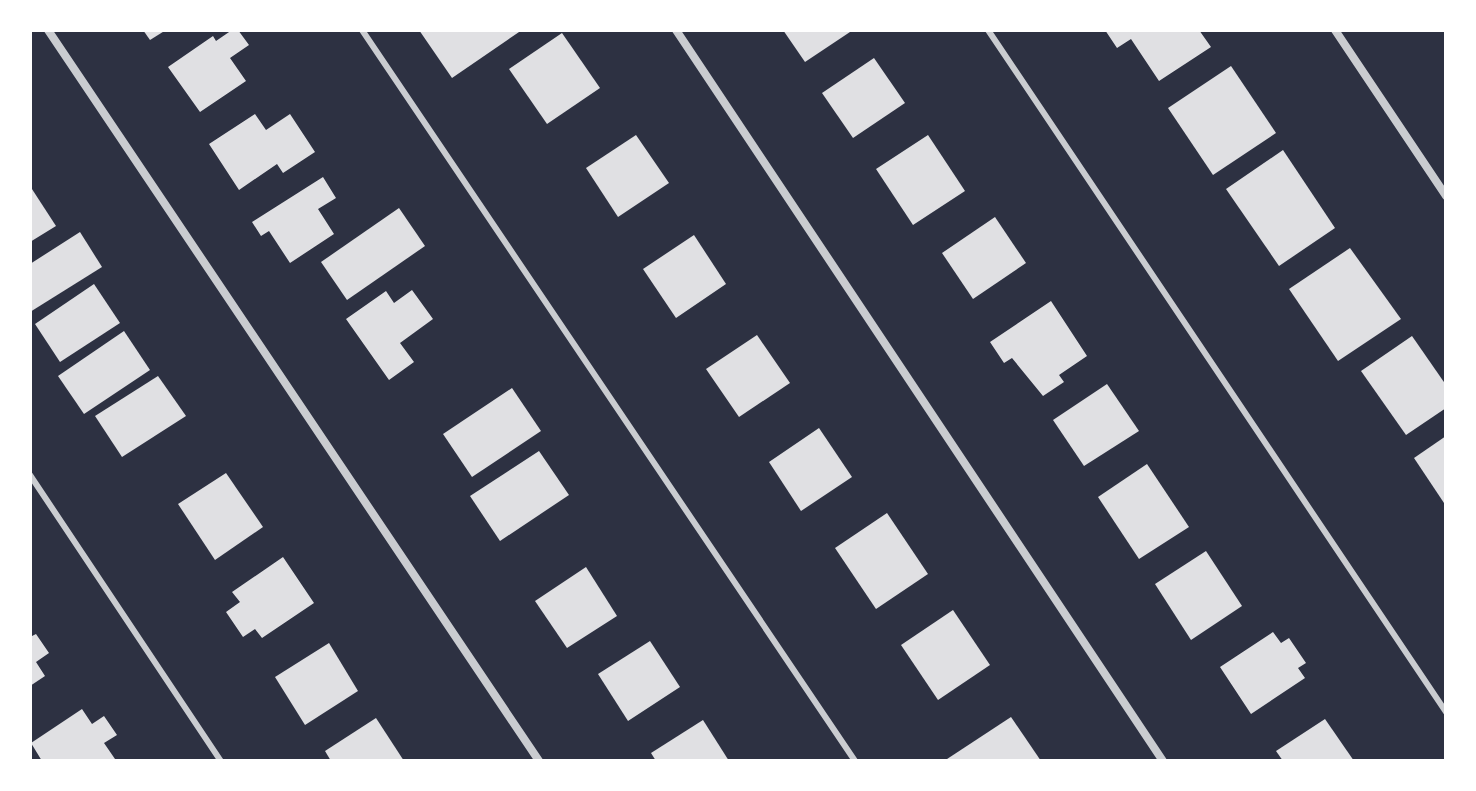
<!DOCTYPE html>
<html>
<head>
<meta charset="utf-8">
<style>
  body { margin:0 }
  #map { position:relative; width:1476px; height:791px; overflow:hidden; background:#2d3142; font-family:"DejaVu Sans",sans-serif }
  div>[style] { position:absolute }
  .building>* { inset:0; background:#e0e0e3 }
  .service>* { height:6px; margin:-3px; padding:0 3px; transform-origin:3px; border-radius:3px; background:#caccd0 }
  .minor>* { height:8px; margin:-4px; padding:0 4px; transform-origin:4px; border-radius:4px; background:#caccd0 }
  span { translate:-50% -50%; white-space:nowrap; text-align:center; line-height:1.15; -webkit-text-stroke:8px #fff; paint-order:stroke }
  .frame { position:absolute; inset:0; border:32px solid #fff; pointer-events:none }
</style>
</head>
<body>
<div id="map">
  <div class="building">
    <i style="clip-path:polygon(143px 30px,166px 30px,150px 40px)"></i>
    <i style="clip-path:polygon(232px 30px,238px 30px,249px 45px,230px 58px,246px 81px,200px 112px,168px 67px,213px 36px,216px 41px)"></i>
    <i style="clip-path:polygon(419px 30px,522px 30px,452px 78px)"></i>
    <i style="clip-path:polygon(783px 30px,853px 30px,805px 62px)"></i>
    <i style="clip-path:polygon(1105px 30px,1199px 30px,1211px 47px,1159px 81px,1131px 39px,1117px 48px)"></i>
    <i style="clip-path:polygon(562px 33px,600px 88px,547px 124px,509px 69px)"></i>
    <i style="clip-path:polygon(874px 58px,905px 103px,853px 138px,822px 93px)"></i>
    <i style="clip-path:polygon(1231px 66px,1276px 133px,1213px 175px,1168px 108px)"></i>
    <i style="clip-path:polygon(255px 114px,266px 130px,290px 114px,315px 152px,283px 173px,277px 164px,239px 190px,209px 144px)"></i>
    <i style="clip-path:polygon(636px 135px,669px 183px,618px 217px,586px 168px)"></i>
    <i style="clip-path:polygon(928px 135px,965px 191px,913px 225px,876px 169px)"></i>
    <i style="clip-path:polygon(1283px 150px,1335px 228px,1279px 266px,1226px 189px)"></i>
    <i style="clip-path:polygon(323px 177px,336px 198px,318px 209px,334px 234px,290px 263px,269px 231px,261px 236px,252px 222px)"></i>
    <i style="clip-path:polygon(30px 186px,56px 226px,30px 242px)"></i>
    <i style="clip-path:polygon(399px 208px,425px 246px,347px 300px,321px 262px)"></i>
    <i style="clip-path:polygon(995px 217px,1026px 263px,973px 299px,942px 253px)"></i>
    <i style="clip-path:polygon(80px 232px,102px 267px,30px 312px,30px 264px)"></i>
    <i style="clip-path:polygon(694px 235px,726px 284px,676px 318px,643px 269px)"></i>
    <i style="clip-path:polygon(1350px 248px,1401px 319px,1338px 361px,1289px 289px)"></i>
    <i style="clip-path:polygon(94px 284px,120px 323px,60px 362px,35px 324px)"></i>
    <i style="clip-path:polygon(412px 290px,433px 319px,400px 343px,414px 362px,389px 380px,346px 319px,386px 291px,394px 303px)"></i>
    <i style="clip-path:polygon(1051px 301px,1087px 356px,1059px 375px,1064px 382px,1043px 396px,1012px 358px,1004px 363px,990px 342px)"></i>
    <i style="clip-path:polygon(124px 331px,150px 370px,84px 414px,58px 376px)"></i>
    <i style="clip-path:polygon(757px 335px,790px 383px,739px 417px,706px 369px)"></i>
    <i style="clip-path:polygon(1412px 336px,1446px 385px,1446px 408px,1406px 435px,1361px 371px)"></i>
    <i style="clip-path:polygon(158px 376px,186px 416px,122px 457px,95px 416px)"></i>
    <i style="clip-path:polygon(1107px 384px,1139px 431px,1084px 466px,1053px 420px)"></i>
    <i style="clip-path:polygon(512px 388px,541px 431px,472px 477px,443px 434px)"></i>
    <i style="clip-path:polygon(819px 428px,852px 477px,801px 511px,769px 462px)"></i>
    <i style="clip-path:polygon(1446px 436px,1446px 506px,1414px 458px)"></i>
    <i style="clip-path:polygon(539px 451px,569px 495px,500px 541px,470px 496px)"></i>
    <i style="clip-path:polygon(1147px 464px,1189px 527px,1139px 559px,1098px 497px)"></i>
    <i style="clip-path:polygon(226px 473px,263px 527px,215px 560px,178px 504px)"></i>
    <i style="clip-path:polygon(887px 513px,928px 574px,876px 609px,835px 548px)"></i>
    <i style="clip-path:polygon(1206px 551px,1242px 606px,1191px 640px,1155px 584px)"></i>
    <i style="clip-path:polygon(283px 557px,314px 603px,262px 638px,255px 629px,243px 637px,226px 612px,240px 602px,232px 592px)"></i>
    <i style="clip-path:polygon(586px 567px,617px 616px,567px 648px,535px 601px)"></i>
    <i style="clip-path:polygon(953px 610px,990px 665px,938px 700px,901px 645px)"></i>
    <i style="clip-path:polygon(1273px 632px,1281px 643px,1289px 638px,1306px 663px,1298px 668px,1305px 678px,1251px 714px,1220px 667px)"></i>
    <i style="clip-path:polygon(36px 634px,49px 653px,36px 662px,45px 676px,30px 686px,30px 637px)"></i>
    <i style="clip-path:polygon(650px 641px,680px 687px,628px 721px,598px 674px)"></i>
    <i style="clip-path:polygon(329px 643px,358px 691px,305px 725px,275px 677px)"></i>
    <i style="clip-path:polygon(82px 709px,92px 724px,104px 716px,117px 735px,104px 743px,115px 759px,42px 761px,31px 743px)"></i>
    <i style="clip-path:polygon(1011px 717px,1041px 761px,944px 761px)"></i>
    <i style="clip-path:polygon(376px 718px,404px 761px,331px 761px,325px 751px)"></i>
    <i style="clip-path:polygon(1325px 719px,1354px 761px,1283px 761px,1276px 751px)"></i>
    <i style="clip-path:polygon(703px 720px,729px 761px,656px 761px,651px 753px)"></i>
  </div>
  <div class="service">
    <i style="left:362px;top:30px;width:882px;rotate:56deg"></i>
    <i style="left:988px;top:30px;width:822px;rotate:56.12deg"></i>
    <i style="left:30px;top:475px;width:344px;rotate:56.3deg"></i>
  </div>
  <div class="minor">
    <i style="left:48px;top:30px;width:881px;rotate:56.11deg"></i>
    <i style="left:676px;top:30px;width:878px;rotate:56.33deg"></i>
    <i style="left:1335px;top:30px;width:200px;rotate:56.2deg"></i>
  </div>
  <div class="frame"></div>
</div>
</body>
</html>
